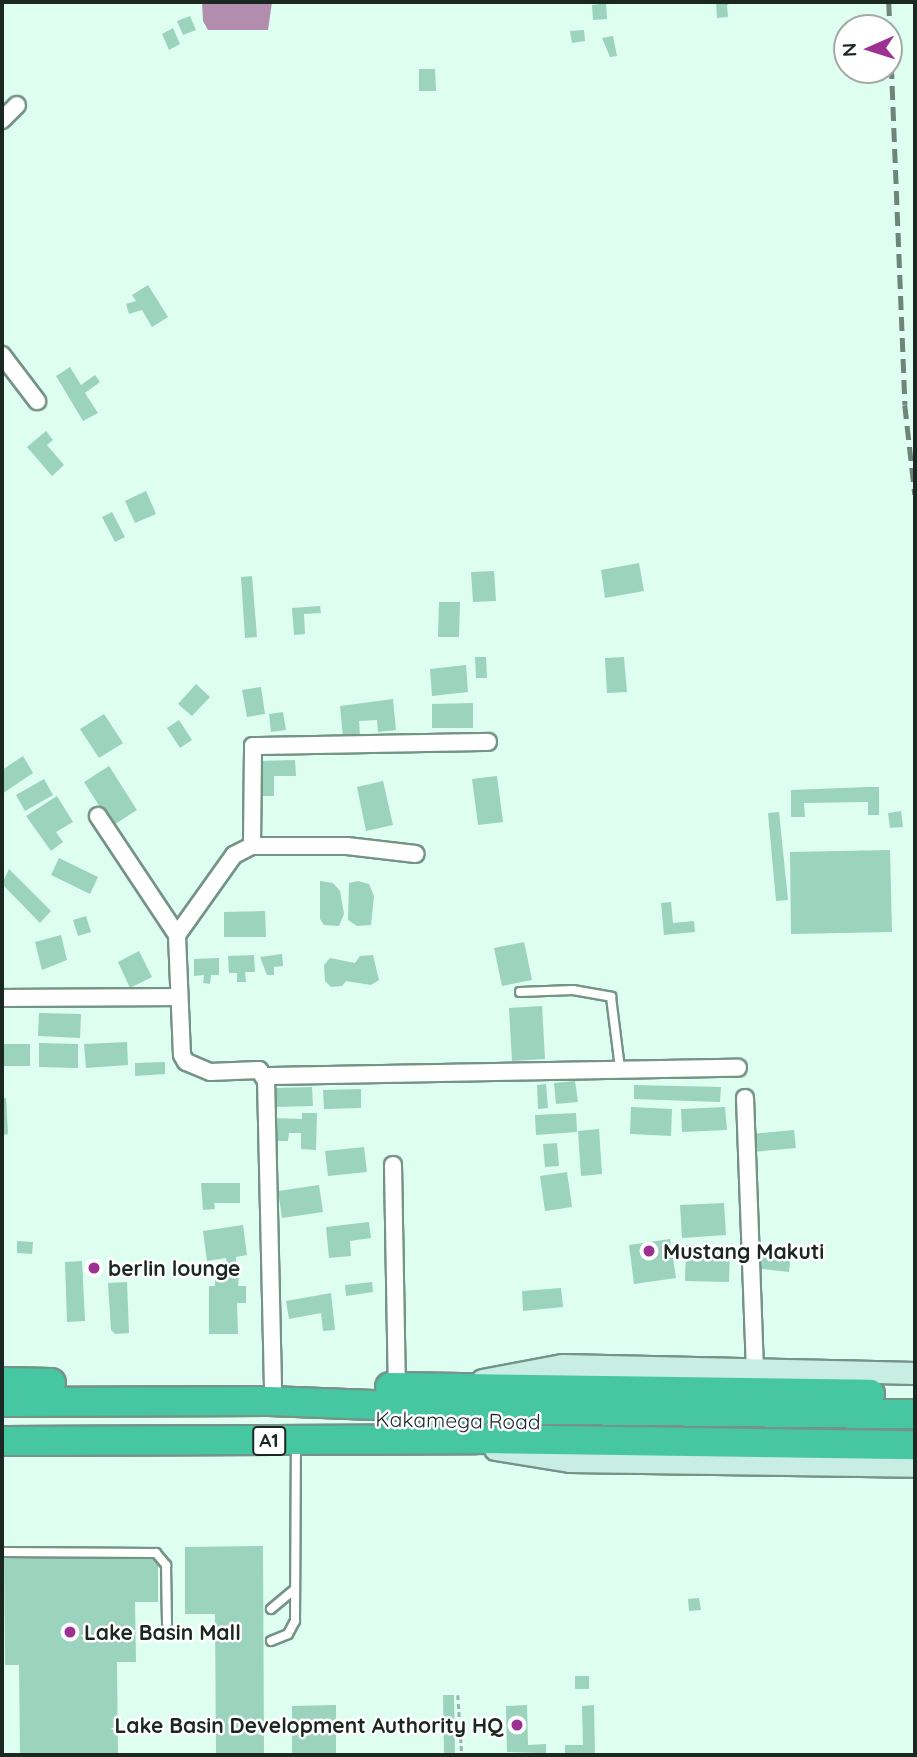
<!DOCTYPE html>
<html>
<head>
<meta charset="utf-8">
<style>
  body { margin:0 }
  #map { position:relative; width:917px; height:1757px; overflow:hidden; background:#ddfef1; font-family:Quicksand,sans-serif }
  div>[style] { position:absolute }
  .water>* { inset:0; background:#b38dad }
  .building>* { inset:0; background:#9cd3bf }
  .path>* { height:2.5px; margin-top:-1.25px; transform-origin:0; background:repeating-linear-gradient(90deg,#9ab4aa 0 5px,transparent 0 8.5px) }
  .roads { filter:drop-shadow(2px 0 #759388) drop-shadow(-2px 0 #759388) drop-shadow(0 2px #759388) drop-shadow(0 -2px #759388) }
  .lane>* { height:8px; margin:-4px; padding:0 4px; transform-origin:4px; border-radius:4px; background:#fff }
  .street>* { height:16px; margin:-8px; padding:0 8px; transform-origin:8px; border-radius:8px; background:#fff }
  .secondary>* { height:21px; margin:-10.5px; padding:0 10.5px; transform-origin:10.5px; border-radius:10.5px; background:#c8eee3 }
  .highway>* { height:28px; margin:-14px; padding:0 14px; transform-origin:14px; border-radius:14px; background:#46c7a2 }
  .rail>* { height:4.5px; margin-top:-2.25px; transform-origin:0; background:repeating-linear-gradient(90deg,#6f847c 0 14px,transparent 0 21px) }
  .dots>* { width:19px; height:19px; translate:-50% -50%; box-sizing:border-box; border:4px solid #fff; border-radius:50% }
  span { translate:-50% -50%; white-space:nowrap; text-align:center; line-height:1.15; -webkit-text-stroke:5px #fff; paint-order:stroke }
  .shield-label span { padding:2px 5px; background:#fff; border:2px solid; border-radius:5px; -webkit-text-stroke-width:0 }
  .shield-label { font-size:19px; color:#1b2723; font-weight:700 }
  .poi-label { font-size:21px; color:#1b2723; font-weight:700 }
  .left { translate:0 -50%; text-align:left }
  .right { translate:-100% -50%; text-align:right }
  .street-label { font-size:21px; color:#1b2723 }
  .frame { position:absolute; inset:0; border:4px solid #1b2723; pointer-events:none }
  .north { position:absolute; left:833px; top:14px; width:70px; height:70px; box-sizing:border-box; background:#fff; border:2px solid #a4a9a7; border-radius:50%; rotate:267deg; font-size:19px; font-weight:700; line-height:28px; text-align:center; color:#1b2723 }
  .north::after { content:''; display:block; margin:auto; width:24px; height:32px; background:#9d3192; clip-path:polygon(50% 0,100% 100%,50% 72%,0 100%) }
</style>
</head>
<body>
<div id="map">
  <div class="water">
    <i style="clip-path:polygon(202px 2px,272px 2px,268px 30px,208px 30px,203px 21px)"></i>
  </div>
  <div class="building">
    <i style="clip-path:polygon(716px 2px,733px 2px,727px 5px,728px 17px,717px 18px)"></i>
    <i style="clip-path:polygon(606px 3px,607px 19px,593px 20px,592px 5px)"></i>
    <i style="clip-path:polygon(190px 16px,196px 30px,183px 35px,177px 21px)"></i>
    <i style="clip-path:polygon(173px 28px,180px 44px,169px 50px,162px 34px)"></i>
    <i style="clip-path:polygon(584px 30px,585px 41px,572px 43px,570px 31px)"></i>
    <i style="clip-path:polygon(613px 36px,617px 56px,610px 57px,602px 38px)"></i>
    <i style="clip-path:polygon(419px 69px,435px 69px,436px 91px,419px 91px)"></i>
    <i style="clip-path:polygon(148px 285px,168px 317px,152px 327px,142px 310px,129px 314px,126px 304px,136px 301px,132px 295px)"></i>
    <i style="clip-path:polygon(70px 367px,81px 385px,95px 375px,100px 382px,85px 393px,98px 413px,83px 421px,56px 376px)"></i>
    <i style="clip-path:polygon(46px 431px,53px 440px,47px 445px,64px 465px,52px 476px,27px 447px)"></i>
    <i style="clip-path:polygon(146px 491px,156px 514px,135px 523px,125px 501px)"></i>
    <i style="clip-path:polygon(112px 512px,125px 537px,115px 542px,102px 517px)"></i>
    <i style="clip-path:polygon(639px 563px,644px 591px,605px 598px,601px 570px)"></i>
    <i style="clip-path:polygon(494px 571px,496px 601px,473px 602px,471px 572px)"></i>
    <i style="clip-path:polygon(252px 576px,257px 637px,245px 638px,241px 577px)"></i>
    <i style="clip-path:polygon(439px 602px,460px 602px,459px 637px,438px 637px)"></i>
    <i style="clip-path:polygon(320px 606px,321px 613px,304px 614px,305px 634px,294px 635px,292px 608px)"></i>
    <i style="clip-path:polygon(475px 657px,486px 657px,487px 678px,476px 678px)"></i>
    <i style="clip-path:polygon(624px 657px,627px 692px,607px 693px,605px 658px)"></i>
    <i style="clip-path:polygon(466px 665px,468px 692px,432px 696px,430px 669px)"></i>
    <i style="clip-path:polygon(196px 684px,210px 697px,192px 716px,178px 704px)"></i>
    <i style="clip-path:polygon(261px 687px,265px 714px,247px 717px,242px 690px)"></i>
    <i style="clip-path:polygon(393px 699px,396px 730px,378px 732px,377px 720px,359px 721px,360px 736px,343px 737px,340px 706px)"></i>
    <i style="clip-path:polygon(473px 703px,473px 728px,432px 728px,432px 704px)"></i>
    <i style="clip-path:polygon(283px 712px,286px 730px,271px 732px,269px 714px)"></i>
    <i style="clip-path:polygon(104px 714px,123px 743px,99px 758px,80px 729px)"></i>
    <i style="clip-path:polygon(179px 720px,192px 740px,180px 748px,167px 728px)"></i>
    <i style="clip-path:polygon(23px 756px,33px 773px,2px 794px,2px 770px)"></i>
    <i style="clip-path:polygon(295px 760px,296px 776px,274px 776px,274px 796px,258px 796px,257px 761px)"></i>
    <i style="clip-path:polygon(109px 766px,137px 810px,112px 826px,84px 782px)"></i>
    <i style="clip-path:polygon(497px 776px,503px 822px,478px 825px,472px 779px)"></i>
    <i style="clip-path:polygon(44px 779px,53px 795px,25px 811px,16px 795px)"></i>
    <i style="clip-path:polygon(383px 781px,393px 825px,366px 831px,357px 787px)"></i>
    <i style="clip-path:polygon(868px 787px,879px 787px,879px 815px,868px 815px,868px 802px,804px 803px,805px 817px,791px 817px,791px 790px)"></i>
    <i style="clip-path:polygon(57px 796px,73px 822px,56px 832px,63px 842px,51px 851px,26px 816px)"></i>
    <i style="clip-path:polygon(901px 811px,903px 827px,890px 828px,888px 813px)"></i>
    <i style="clip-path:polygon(779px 812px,788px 900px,776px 901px,768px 813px)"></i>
    <i style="clip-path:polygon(890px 850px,892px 932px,791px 934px,790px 852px)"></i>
    <i style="clip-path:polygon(59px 858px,98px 877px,90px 894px,51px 875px)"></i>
    <i style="clip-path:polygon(9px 869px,51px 911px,40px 923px,2px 884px)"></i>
    <i style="clip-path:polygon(320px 881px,333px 883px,340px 891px,344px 914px,339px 926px,324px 925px,320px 919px)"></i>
    <i style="clip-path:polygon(358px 881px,369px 884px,374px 896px,371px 925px,357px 926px,348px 920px,349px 883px)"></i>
    <i style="clip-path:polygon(671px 902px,673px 923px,694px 921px,695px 932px,664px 935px,661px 903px)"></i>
    <i style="clip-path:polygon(265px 911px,266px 937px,224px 937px,224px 912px)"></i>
    <i style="clip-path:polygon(86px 916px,91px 932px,78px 936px,73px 920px)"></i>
    <i style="clip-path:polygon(61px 935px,67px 960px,42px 970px,35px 942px)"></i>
    <i style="clip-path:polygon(524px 942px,532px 980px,502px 986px,494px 948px)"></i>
    <i style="clip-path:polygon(139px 951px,152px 977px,130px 988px,118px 962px)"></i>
    <i style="clip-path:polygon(282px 954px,283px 966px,274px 967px,274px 975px,267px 975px,260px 957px)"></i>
    <i style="clip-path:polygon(254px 955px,255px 972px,245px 972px,246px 982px,237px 982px,237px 973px,229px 973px,228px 956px)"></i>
    <i style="clip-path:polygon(373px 955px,379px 980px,371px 985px,346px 981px,342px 986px,331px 987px,325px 981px,324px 965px,330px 958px,355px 963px,360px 956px)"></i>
    <i style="clip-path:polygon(219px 958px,219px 975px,211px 975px,210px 984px,203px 983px,204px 975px,194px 976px,194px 959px)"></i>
    <i style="clip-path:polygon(542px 1006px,545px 1059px,512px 1061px,509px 1008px)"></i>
    <i style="clip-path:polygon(39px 1013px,81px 1014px,80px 1038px,38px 1036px)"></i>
    <i style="clip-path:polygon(127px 1042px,128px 1065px,86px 1068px,84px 1044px)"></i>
    <i style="clip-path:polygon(39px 1043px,78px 1044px,78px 1068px,39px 1067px)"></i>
    <i style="clip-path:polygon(2px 1044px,30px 1044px,30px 1066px,2px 1066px)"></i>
    <i style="clip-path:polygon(165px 1062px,165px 1074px,135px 1076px,135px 1063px)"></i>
    <i style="clip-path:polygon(575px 1081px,578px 1102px,556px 1104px,554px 1083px)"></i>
    <i style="clip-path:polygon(546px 1084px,548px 1108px,538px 1109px,537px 1085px)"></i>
    <i style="clip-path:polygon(634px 1085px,721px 1087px,720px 1102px,634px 1099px)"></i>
    <i style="clip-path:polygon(312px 1087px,313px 1106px,274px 1107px,273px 1088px)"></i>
    <i style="clip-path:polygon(361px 1089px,361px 1108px,324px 1109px,323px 1090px)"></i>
    <i style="clip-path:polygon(2px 1098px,6px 1098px,8px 1134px,2px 1135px)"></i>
    <i style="clip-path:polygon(631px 1107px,672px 1109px,671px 1136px,630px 1134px)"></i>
    <i style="clip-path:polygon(725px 1107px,727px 1130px,682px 1132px,681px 1109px)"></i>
    <i style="clip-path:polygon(302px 1113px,317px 1113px,316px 1150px,301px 1149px,301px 1133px,289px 1133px,288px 1141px,272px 1141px,273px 1118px,302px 1119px)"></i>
    <i style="clip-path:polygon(576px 1113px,577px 1132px,536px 1135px,535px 1115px)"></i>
    <i style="clip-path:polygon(599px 1129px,602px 1174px,581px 1176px,578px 1131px)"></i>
    <i style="clip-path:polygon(794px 1130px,796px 1148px,752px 1152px,751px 1134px)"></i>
    <i style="clip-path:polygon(557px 1143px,559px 1166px,545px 1167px,543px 1144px)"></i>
    <i style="clip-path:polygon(364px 1147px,367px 1172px,328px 1176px,325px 1151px)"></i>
    <i style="clip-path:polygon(567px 1172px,572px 1207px,545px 1211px,540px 1176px)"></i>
    <i style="clip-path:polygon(201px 1183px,240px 1183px,240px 1203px,214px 1203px,215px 1209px,203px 1210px)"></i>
    <i style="clip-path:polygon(319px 1185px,323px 1212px,282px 1218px,278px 1191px)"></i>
    <i style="clip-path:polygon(724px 1203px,726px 1235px,682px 1238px,680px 1205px)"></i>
    <i style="clip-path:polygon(369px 1222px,371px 1238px,350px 1241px,351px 1256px,329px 1258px,326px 1227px)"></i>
    <i style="clip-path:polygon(243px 1225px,247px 1255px,236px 1257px,236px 1264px,227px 1265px,226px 1258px,207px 1261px,203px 1231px)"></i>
    <i style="clip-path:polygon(670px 1239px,676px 1278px,634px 1284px,629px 1245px)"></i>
    <i style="clip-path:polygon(17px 1241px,33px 1242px,32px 1254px,17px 1253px)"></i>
    <i style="clip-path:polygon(686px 1245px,730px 1247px,729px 1282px,685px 1281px)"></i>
    <i style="clip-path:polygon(756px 1248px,791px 1252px,789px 1272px,754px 1268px)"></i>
    <i style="clip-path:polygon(82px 1261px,85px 1321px,67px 1322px,65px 1262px)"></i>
    <i style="clip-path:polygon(215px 1275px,239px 1276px,238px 1286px,246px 1286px,246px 1303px,237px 1303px,238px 1334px,209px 1334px,209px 1286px,215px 1286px)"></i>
    <i style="clip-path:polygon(127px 1282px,129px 1333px,115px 1334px,111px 1330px,108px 1283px)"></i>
    <i style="clip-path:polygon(372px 1282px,373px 1292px,346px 1296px,345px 1285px)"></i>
    <i style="clip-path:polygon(561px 1288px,563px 1307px,523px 1311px,522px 1291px)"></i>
    <i style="clip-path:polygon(331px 1293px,335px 1330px,323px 1331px,321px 1313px,289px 1319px,286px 1301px)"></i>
    <i style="clip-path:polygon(263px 1546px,264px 1755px,216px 1755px,215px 1614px,185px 1614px,185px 1547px)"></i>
    <i style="clip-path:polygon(158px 1556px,158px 1602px,135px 1602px,136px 1662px,117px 1662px,118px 1755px,20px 1755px,19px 1665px,5px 1665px,4px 1558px)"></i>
    <i style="clip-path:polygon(699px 1598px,701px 1610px,689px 1611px,688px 1599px)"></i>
    <i style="clip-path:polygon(575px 1676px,589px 1676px,589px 1689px,575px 1689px)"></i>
    <i style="clip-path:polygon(443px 1695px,454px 1695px,455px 1755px,444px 1755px)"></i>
    <i style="clip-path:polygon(336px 1705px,336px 1755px,292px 1755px,292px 1706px)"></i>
    <i style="clip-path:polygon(527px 1705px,528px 1745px,546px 1744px,546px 1753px,565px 1753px,565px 1745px,583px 1745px,582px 1706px,594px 1705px,595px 1755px,507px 1752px,506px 1706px)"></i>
  </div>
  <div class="path">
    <i style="left:458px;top:1695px;width:60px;rotate:86.2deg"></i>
  </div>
  <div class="roads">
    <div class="lane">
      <i style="left:520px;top:992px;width:53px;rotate:-2.2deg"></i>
      <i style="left:573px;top:990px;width:39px;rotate:10deg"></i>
      <i style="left:611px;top:997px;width:72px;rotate:82.8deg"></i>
      <i style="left:2px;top:1552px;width:154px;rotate:0.4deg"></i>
      <i style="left:156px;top:1553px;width:16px;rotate:50deg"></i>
      <i style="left:166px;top:1565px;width:58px;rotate:89deg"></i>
      <i style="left:271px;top:1609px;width:30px;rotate:-40deg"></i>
      <i style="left:271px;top:1641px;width:18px;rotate:-22deg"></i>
      <i style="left:288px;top:1634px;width:15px;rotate:-62deg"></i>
      <i style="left:295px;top:1621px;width:177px;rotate:-89.7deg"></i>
    </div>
    <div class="street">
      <i style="left:2px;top:120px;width:21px;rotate:-45deg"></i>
      <i style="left:2px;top:355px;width:58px;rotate:52.7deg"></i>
      <i style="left:98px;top:816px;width:143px;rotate:56.4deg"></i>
      <i style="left:252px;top:846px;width:100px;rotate:-89.4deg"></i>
      <i style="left:253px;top:746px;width:235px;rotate:-1deg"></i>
      <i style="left:2px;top:998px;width:176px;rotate:-0.3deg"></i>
      <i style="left:265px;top:1076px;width:473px;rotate:-1deg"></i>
      <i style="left:745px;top:1098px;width:269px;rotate:87.9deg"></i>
      <i style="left:393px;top:1165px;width:222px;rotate:89deg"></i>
      <i style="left:273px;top:1387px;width:306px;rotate:-91.3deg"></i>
      <i style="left:266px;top:1081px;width:13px;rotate:-122deg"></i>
      <i style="left:259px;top:1070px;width:49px;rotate:177.7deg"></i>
      <i style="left:210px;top:1072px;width:26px;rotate:-157deg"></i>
      <i style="left:186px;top:1062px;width:8px;rotate:-120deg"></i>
      <i style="left:182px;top:1055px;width:120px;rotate:-92.4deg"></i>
      <i style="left:177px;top:935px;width:98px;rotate:-54.5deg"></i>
      <i style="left:234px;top:855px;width:20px;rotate:-27deg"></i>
      <i style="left:252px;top:846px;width:95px"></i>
      <i style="left:347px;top:846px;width:69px;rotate:6.6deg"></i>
    </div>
    <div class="secondary">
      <i style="left:482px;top:1380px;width:81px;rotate:-10.6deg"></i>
      <i style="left:562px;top:1365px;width:353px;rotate:1.3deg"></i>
      <i style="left:495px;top:1449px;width:75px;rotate:9.2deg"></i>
      <i style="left:569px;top:1461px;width:346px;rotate:0.8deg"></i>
    </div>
    <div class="highway">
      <i style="left:2px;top:1382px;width:49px;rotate:1.2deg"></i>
      <i style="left:390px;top:1387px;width:480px;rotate:0.8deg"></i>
      <i style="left:2px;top:1402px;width:267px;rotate:-0.2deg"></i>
      <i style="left:269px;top:1401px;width:209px;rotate:2.2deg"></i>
      <i style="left:478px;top:1409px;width:437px;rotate:0.7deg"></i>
      <i style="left:2px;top:1441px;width:474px;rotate:-0.2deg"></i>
      <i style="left:476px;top:1439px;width:439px;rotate:0.8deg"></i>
    </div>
  </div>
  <div class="rail">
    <i style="left:889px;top:2px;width:403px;rotate:87.7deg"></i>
    <i style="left:905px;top:405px;width:90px;rotate:83.6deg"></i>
  </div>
  <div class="dots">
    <i style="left:649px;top:1251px;background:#9d3192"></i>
    <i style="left:94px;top:1268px;background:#9d3192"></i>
    <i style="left:70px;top:1632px;background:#9d3192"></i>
    <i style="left:517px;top:1725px;background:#9d3192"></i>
  </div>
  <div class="shield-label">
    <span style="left:269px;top:1441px">A1</span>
  </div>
  <div class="poi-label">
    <span class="left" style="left:663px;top:1251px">Mustang Makuti</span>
    <span class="left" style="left:108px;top:1268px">berlin lounge</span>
    <span class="left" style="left:84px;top:1632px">Lake Basin Mall</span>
    <span class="right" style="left:503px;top:1725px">Lake Basin Development Authority HQ</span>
  </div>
  <div class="street-label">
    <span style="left:458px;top:1420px;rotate:1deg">Kakamega Road</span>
  </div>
  <div class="frame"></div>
  <div class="north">N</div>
</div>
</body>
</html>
